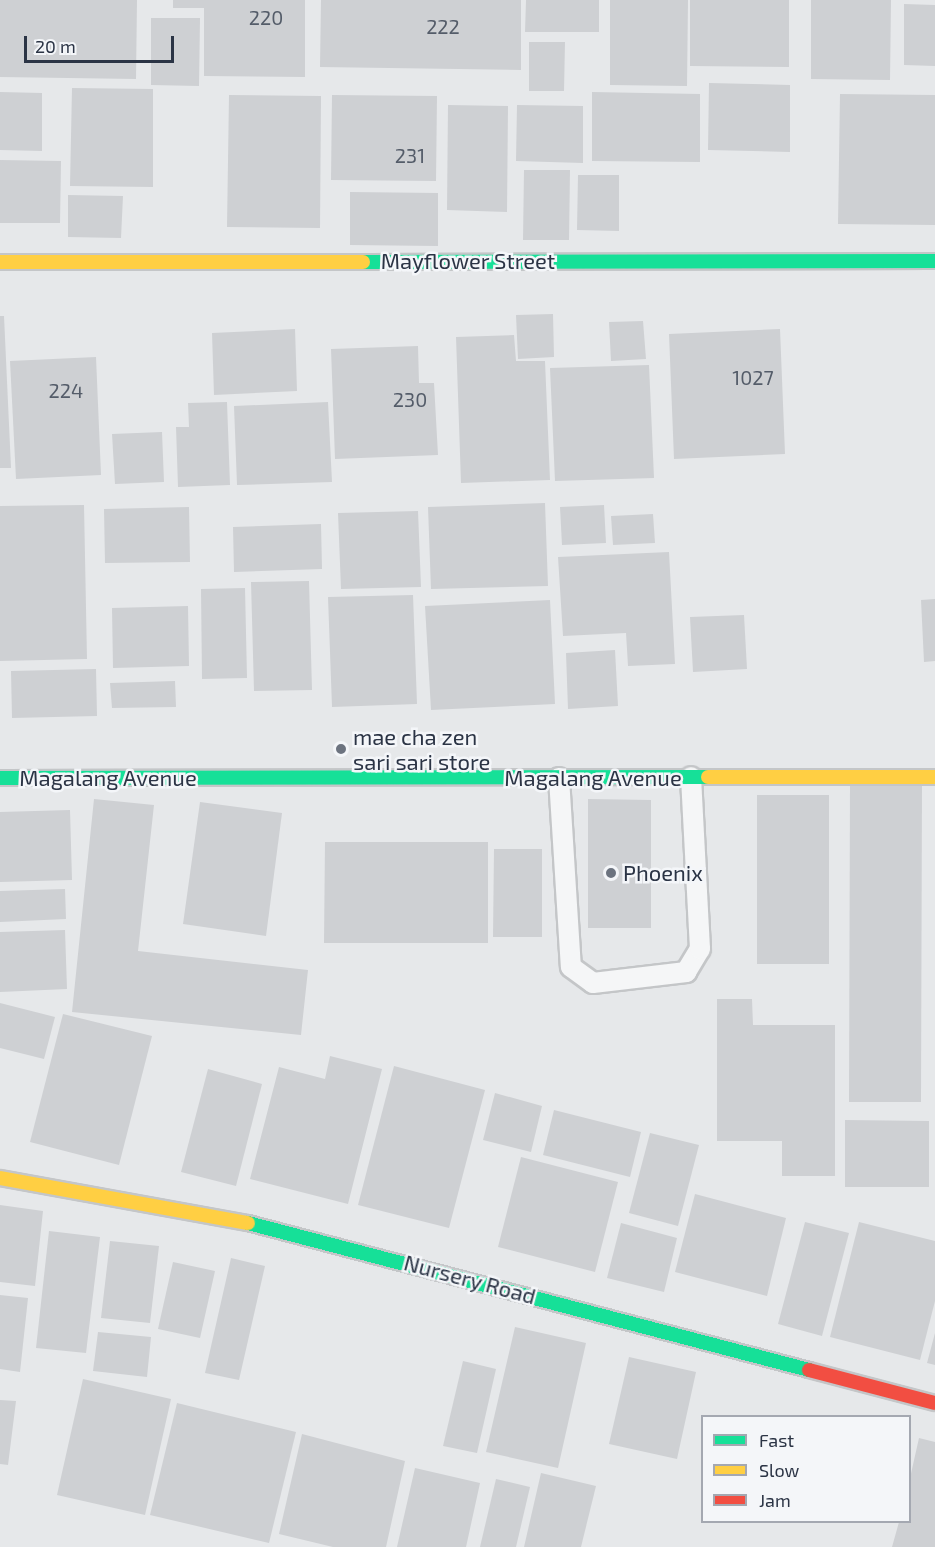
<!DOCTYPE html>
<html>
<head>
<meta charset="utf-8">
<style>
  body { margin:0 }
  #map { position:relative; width:935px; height:1547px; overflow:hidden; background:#e6e8ea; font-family:"Exo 2",sans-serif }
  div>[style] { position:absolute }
  .building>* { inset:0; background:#ced0d3 }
  .roads { filter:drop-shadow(2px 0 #c4c6c8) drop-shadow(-2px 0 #c4c6c8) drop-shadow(0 2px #c4c6c8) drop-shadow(0 -2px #c4c6c8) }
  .lane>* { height:20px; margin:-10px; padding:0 10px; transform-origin:10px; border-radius:10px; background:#f5f6f7 }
  .fast>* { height:14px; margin:-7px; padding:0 7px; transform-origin:7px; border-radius:7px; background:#16e098 }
  .slow>* { height:14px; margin:-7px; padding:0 7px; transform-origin:7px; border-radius:7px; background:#ffcf43 }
  .jam>* { height:14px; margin:-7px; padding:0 7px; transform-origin:7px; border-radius:7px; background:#f24e42 }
  .dots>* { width:16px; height:16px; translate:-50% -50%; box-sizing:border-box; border:3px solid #f4f6f9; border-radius:50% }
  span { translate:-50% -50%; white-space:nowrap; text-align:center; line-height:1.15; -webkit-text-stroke:5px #f4f6f9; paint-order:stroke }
  .number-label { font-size:20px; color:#545c69 }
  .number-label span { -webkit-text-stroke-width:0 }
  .street-label { font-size:22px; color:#2b3445 }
  .poi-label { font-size:22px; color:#2b3445 }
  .left { translate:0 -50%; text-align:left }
  .legend { position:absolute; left:701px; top:1415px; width:210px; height:108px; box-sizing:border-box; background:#f4f6f9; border:2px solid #a4a8b1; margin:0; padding:8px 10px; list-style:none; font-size:18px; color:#2b3445 }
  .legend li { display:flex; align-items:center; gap:12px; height:30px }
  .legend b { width:30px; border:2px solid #a4a8b1 }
  .scale { position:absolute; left:24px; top:36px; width:150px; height:27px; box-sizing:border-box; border:3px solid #2b3445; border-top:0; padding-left:8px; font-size:18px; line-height:21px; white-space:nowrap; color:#2b3445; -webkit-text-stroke:4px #f4f6f9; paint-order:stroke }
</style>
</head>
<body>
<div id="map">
  <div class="building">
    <i style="clip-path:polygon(0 0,137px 0,136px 79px,0 77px)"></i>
    <i style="clip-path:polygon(173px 0,305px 0,305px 77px,204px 76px,204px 8px,173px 8px)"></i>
    <i style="clip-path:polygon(321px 0,521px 0,521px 70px,320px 67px)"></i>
    <i style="clip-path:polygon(526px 0,599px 0,599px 32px,525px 32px)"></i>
    <i style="clip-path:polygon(610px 0,688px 0,687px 86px,610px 85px)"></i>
    <i style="clip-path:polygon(690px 0,789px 0,789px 67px,690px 66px)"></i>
    <i style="clip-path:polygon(811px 0,891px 0,890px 80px,811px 79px)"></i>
    <i style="clip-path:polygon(904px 4px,935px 5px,935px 66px,904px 65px)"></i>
    <i style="clip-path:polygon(151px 18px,200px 18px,199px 86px,151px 85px)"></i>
    <i style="clip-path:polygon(529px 42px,565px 42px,564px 91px,529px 91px)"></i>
    <i style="clip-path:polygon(709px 83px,790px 85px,790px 152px,708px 150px)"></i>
    <i style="clip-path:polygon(72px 88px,153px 89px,153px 187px,70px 186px)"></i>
    <i style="clip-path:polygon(0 92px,42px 93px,42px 151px,0 150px)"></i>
    <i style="clip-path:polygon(592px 92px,700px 94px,700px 162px,592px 161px)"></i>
    <i style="clip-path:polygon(840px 94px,935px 95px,935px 225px,838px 224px)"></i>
    <i style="clip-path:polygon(229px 95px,321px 96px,320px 228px,227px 227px)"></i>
    <i style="clip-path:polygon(332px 95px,437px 96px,436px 181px,331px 180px)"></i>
    <i style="clip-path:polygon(448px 105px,508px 106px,507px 212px,447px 210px)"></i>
    <i style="clip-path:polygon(517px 105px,583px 106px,583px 163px,516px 161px)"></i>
    <i style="clip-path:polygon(0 160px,61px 161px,60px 223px,0 223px)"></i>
    <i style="clip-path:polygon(524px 170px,570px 170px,569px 240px,523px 240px)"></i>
    <i style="clip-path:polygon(578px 175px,619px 175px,619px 231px,577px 230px)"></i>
    <i style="clip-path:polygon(350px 192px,438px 193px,438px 246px,350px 245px)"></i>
    <i style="clip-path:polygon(68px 195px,123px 196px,121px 238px,68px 237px)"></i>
    <i style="clip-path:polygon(553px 314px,554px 357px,518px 359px,516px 315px)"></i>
    <i style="clip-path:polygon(0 316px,4px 316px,11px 468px,0 468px)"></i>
    <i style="clip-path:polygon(643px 321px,646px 359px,611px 361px,609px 322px)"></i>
    <i style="clip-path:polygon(295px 329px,297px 391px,214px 395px,212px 333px)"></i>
    <i style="clip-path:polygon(780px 329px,785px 454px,674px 459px,669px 334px)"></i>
    <i style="clip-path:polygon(514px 335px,516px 361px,545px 361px,550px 480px,461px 483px,456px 337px)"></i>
    <i style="clip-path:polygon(418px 346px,419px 383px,434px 383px,438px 455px,335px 459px,331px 349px)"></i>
    <i style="clip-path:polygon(96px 357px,101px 475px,16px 479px,10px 361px)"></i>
    <i style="clip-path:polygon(649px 365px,654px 478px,555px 481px,550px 368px)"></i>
    <i style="clip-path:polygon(227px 402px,230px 485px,178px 487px,176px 427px,189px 427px,188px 403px)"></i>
    <i style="clip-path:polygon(328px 402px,332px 482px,237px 485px,234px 406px)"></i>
    <i style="clip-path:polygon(162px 432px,164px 482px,115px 484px,112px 434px)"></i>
    <i style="clip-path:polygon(545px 503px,548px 586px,431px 589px,428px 507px)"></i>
    <i style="clip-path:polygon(84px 505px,87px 659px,0 661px,0 506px)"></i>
    <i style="clip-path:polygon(604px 505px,606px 543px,562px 545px,560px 507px)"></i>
    <i style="clip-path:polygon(189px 507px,190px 562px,105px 563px,104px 509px)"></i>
    <i style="clip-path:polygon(418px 511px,421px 587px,341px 589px,338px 513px)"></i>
    <i style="clip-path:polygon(653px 514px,655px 543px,613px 545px,611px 516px)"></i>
    <i style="clip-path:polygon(321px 524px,322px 569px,234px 572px,233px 527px)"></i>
    <i style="clip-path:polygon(669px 552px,675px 664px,628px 666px,626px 633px,563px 636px,558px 557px)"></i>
    <i style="clip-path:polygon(309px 581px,312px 690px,254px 691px,251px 582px)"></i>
    <i style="clip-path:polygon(245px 588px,247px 678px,202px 679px,201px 589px)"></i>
    <i style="clip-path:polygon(413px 595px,417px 704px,332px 707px,328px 597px)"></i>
    <i style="clip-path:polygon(935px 599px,935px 661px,924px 662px,921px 600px)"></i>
    <i style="clip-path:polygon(550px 600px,555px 704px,431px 710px,425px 606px)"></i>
    <i style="clip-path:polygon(188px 606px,189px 666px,113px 668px,112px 608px)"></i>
    <i style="clip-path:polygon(744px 615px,747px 669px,693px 672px,690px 617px)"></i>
    <i style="clip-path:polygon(615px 650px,618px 706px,568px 709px,566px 653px)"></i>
    <i style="clip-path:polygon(96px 669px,97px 716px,12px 718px,11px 671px)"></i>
    <i style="clip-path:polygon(175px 681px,176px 707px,112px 708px,110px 683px)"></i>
    <i style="clip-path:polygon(850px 784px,922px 784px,921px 1102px,849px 1102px)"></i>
    <i style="clip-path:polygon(757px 795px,829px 795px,829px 964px,757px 964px)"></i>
    <i style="clip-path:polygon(94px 799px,154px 805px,138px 951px,308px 970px,301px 1035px,72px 1012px)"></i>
    <i style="clip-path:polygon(588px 799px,651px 800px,651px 928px,588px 928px)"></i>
    <i style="clip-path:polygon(200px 802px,282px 813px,266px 936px,183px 924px)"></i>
    <i style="clip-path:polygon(70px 810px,72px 880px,0 882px,0 812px)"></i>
    <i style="clip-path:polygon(325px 842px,488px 842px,488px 943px,324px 943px)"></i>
    <i style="clip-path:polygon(494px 849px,542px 849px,542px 937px,493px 937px)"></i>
    <i style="clip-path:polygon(65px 889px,66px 919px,0 922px,0 891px)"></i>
    <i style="clip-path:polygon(65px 930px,67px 989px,0 992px,0 932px)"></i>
    <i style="clip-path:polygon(717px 999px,752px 999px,753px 1025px,835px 1025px,835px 1176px,782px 1176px,782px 1141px,717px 1141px)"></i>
    <i style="clip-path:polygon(0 1003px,55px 1017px,44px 1059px,0 1048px)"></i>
    <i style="clip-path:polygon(63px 1014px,152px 1036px,119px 1165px,30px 1142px)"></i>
    <i style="clip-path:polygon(330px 1056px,382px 1069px,348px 1204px,250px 1179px,279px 1067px,325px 1079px)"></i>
    <i style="clip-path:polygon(394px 1066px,485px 1090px,449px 1228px,358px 1205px)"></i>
    <i style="clip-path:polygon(208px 1069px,262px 1084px,236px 1186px,181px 1172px)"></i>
    <i style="clip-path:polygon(495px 1093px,542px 1106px,531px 1152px,483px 1140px)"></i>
    <i style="clip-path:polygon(554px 1110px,641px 1132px,630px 1177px,543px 1155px)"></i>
    <i style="clip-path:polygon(845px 1120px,929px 1121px,929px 1187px,845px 1187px)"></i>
    <i style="clip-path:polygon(650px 1133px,699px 1145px,678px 1226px,629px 1213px)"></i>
    <i style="clip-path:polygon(521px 1157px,618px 1182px,595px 1272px,498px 1247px)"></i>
    <i style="clip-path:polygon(695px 1194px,786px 1218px,767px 1296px,675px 1272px)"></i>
    <i style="clip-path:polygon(0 1205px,43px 1211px,35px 1286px,0 1282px)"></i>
    <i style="clip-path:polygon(805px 1222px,849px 1233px,822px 1336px,778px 1324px)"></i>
    <i style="clip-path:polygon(859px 1222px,935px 1241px,935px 1301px,920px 1360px,830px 1337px)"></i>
    <i style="clip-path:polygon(621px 1223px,677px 1238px,664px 1292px,607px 1278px)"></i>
    <i style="clip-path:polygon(49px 1231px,100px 1237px,86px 1353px,36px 1348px)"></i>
    <i style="clip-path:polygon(110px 1241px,159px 1246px,150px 1323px,101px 1318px)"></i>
    <i style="clip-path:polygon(231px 1258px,265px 1266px,239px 1380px,205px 1373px)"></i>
    <i style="clip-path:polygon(173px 1262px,215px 1271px,200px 1338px,158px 1329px)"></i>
    <i style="clip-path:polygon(0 1295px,28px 1298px,20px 1372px,0 1369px)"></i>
    <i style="clip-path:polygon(515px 1327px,586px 1343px,558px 1468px,486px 1452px)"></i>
    <i style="clip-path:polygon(98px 1332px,151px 1337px,147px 1377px,93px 1371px)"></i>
    <i style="clip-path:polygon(935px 1333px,935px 1365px,927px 1363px)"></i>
    <i style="clip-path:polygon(629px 1357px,696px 1372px,677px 1459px,609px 1444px)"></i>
    <i style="clip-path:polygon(463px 1361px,496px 1369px,477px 1453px,443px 1446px)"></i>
    <i style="clip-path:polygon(83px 1379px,171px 1399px,145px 1515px,57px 1495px)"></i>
    <i style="clip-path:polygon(0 1400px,16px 1401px,8px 1465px,0 1464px)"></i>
    <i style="clip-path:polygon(177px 1403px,296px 1432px,269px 1543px,150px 1515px)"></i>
    <i style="clip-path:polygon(302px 1434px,405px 1461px,386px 1547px,333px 1547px,279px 1534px)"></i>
    <i style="clip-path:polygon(919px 1438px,935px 1442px,935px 1547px,892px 1547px,899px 1522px,910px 1522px,910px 1478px)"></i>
    <i style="clip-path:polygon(415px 1468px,480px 1483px,466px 1547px,397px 1547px)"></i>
    <i style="clip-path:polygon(541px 1473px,596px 1486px,581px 1547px,524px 1547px)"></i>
    <i style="clip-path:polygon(496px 1479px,530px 1487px,516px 1547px,480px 1547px)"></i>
  </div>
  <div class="roads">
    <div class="lane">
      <i style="left:559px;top:778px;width:189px;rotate:86.4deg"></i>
      <i style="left:571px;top:967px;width:27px;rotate:36deg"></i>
      <i style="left:593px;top:983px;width:94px;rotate:-6.7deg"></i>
      <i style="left:686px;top:972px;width:27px;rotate:-59deg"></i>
      <i style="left:700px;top:949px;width:172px;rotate:-93deg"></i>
    </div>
    <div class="fast">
      <i style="left:363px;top:262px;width:572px;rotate:-0.1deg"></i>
      <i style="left:0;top:778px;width:708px;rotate:-0.08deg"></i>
      <i style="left:248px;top:1223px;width:580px;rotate:14.68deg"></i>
    </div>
    <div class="slow">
      <i style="left:0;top:262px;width:363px"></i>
      <i style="left:708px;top:777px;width:227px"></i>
      <i style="left:0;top:1178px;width:252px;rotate:10.3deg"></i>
    </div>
    <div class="jam">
      <i style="left:809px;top:1370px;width:130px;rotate:14.7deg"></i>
    </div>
  </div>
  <div class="dots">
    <i style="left:341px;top:749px;background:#6c737f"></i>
    <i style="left:611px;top:873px;background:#6c737f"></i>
  </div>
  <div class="number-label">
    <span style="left:266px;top:17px">220</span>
    <span style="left:443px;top:26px">222</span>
    <span style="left:410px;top:155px">231</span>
    <span style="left:753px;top:377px">1027</span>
    <span style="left:66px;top:390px">224</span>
    <span style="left:410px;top:399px">230</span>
  </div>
  <div class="street-label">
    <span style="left:468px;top:261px">Mayflower Street</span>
    <span style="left:108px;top:778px">Magalang Avenue</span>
    <span style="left:593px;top:778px">Magalang Avenue</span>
    <span style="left:470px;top:1279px;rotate:15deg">Nursery Road</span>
  </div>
  <div class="poi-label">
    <span class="left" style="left:353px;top:749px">mae cha zen<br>sari sari store</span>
    <span class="left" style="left:623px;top:873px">Phoenix</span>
  </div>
  <ul class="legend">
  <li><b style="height:8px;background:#16e098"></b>Fast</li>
  <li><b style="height:8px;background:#ffcf43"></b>Slow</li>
  <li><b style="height:8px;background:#f24e42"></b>Jam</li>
  </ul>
  <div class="scale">20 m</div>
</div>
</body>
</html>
